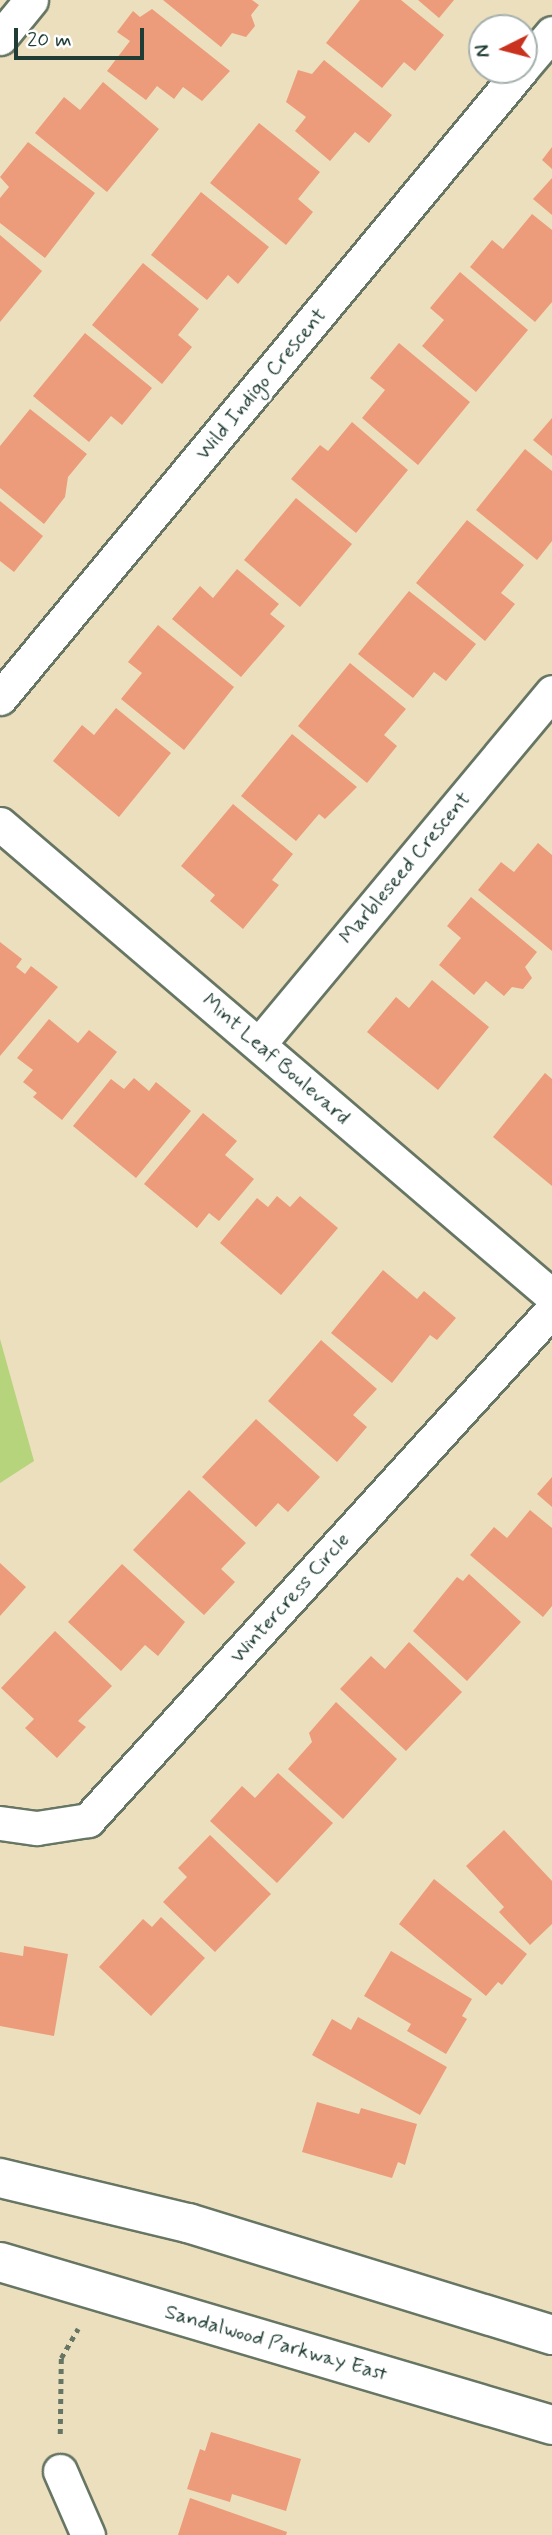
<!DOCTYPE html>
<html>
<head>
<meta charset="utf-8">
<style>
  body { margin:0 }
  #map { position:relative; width:552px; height:2535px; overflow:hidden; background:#ecdfbd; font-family:Mynerve,sans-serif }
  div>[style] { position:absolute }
  .green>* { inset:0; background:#b5d47b }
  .building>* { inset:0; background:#ec9c7b }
  .path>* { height:4.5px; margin-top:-2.25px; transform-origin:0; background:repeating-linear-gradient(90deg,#677664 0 5px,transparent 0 10px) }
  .roads { filter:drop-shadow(2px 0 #677664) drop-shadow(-2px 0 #677664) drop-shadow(0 2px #677664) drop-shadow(0 -2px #677664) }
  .street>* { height:33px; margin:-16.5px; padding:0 16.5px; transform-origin:16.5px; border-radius:16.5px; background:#fff }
  .secondary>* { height:38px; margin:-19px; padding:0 19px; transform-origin:19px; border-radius:19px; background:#fff }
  span { translate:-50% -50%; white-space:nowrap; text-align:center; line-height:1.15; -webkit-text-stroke:6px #fff; paint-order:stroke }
  .street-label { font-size:21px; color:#1f3d34 }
  .north { position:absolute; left:468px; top:14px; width:70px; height:70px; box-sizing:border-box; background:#fff; border:2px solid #a5b1ae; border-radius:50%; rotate:264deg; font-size:19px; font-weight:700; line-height:28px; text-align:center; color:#1f3d34 }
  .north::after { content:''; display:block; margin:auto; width:24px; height:32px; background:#c8321e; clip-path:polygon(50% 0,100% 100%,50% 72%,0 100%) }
  .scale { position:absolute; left:14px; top:28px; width:130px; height:32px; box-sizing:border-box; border:4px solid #1f3d34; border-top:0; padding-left:9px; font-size:21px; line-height:24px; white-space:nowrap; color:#1f3d34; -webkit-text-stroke:5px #fff; paint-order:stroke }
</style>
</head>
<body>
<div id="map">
  <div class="green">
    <i style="clip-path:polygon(0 1339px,34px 1461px,0 1483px)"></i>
  </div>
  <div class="building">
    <i style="clip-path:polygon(163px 0,252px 0,259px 5px,251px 15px,255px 26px,246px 37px,232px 33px,221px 47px)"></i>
    <i style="clip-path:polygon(360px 0,401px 0,444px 35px,415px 71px,404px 62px,382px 88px,326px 43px)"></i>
    <i style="clip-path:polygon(418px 0,454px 0,439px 18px)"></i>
    <i style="clip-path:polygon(152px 9px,230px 71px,202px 101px,183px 87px,174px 99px,157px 86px,146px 100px,107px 71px,130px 41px,117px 32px,133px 11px,140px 17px)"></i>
    <i style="clip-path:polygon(324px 60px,392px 115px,369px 143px,355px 132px,330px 161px,295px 131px,306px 117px,286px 102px,298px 70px,312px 74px)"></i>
    <i style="clip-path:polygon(103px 82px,159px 129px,107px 192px,35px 133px,64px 97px,80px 110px)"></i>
    <i style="clip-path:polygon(259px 123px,320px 172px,298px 199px,313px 212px,286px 245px,210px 183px)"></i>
    <i style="clip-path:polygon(28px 142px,95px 193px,45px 258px,0 223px,0 198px,9px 187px,0 177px)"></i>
    <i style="clip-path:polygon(552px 147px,552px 169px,542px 160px)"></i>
    <i style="clip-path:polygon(552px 178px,552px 215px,533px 199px)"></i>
    <i style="clip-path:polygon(201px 192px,269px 247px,238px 284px,228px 275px,207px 300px,151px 255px)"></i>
    <i style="clip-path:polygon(532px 214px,552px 230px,552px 302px,535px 322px,470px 267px,492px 240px,503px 249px)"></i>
    <i style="clip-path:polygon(0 235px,42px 271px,0 322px)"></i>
    <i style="clip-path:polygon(143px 263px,199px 309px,178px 335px,192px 347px,162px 384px,92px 325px)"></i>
    <i style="clip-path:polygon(460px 272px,528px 330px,476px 392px,422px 346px,444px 320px,430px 308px)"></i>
    <i style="clip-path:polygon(85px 333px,152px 388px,122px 425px,111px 416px,89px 442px,33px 396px)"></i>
    <i style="clip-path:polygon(399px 343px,470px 402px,418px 465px,362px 418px,385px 390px,370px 378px)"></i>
    <i style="clip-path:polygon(30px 409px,87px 454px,68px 477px,65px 497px,44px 524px,0 488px,0 446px)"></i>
    <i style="clip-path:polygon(552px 418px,552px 456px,533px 440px)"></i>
    <i style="clip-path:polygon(352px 422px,408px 470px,356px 533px,291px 479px,320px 445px,328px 451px)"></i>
    <i style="clip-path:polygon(525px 449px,552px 471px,552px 541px,537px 560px,476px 510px)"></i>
    <i style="clip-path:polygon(296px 498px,352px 544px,300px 607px,244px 560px)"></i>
    <i style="clip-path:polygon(0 501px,43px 536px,14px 572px,0 561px)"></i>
    <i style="clip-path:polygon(467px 520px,524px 565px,501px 593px,515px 604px,485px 641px,416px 583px)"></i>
    <i style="clip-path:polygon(237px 569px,279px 604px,270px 614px,285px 626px,241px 677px,172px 619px,200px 586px,213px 598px)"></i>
    <i style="clip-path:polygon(409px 591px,476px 644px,446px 681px,434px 672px,413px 698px,358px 654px)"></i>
    <i style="clip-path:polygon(158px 625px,234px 687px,184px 750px,121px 699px,142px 673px,128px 662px)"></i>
    <i style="clip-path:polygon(350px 663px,406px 709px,384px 735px,397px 746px,367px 783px,298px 726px)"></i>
    <i style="clip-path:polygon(116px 708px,171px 753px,119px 817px,53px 761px,82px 725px,94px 735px)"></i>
    <i style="clip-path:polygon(292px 734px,357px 787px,325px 819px,319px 814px,296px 841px,241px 796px)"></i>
    <i style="clip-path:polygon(233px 804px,293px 854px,272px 880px,279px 885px,243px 929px,210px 901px,215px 895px,181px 866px)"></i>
    <i style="clip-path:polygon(538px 843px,552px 855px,552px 951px,478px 890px,501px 862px,514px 872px)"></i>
    <i style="clip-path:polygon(471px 897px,537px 952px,525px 967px,532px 978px,523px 989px,512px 987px,504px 996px,486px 981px,474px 995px,439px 965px,461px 938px,447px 926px)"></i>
    <i style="clip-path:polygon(0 942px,22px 959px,16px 967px,25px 974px,31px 966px,58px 987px,0 1056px)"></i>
    <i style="clip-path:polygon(432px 980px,489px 1027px,438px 1090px,367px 1032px,396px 997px,409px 1008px)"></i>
    <i style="clip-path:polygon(49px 1019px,78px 1043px,89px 1030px,117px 1052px,62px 1120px,33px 1097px,37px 1093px,23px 1082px,33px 1070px,17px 1058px)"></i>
    <i style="clip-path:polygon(545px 1073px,552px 1079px,552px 1186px,493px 1137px)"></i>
    <i style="clip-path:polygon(134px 1078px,149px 1091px,156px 1082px,191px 1111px,136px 1178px,73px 1126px,111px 1079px,124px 1089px)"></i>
    <i style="clip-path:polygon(203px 1113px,237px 1141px,225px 1155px,254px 1179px,219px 1221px,209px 1213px,197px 1228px,144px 1184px)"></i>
    <i style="clip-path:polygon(277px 1196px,290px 1207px,300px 1196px,338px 1228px,281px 1295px,220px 1243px,257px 1198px,268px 1207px)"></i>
    <i style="clip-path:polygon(383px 1270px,417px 1299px,424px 1291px,456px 1318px,437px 1340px,430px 1335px,392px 1383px,331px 1333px)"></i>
    <i style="clip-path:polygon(321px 1340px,377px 1389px,353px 1415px,367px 1427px,337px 1462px,268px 1401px)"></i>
    <i style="clip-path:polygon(256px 1419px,320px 1477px,288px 1512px,278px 1503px,256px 1527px,202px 1477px)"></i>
    <i style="clip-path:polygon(552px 1477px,552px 1507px,537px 1494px)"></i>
    <i style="clip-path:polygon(189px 1490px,246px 1543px,221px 1569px,235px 1582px,204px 1615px,133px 1550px)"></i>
    <i style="clip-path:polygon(530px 1510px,552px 1528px,552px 1606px,543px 1617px,470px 1555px,494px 1527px,507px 1538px)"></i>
    <i style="clip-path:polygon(0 1563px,26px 1587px,0 1616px)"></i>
    <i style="clip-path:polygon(122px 1564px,185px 1622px,158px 1656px,145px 1645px,121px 1671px,68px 1622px)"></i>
    <i style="clip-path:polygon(469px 1574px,521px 1622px,467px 1681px,413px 1631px,457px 1577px,463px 1581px)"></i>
    <i style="clip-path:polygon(55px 1631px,112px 1686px,78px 1721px,86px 1727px,57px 1758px,25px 1728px,34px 1719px,1px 1688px)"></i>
    <i style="clip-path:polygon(409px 1642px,462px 1692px,406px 1751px,340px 1689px,371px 1656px,385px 1669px)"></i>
    <i style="clip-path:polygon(336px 1702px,397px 1759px,343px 1819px,288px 1769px,312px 1742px,309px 1733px)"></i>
    <i style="clip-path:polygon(278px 1773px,333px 1823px,277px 1883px,210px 1821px,242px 1786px,255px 1798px)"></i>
    <i style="clip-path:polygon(504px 1830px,552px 1881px,552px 1924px,530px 1945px,499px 1912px,504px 1907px,466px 1866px)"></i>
    <i style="clip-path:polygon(210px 1835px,271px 1894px,215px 1952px,163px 1902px,187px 1877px,178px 1868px)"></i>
    <i style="clip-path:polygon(434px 1879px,527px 1954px,502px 1985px,498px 1982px,486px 1996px,399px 1924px)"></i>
    <i style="clip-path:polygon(161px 1917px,205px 1958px,151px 2016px,99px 1967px,143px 1919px,152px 1927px)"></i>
    <i style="clip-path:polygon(24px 1946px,68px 1954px,54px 2036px,0 2026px,0 1952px,23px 1956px)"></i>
    <i style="clip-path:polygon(391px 1951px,472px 1999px,462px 2016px,467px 2019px,446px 2054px,407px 2031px,411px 2024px,364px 1996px)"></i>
    <i style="clip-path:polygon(358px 2017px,447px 2067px,420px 2115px,312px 2055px,332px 2019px,351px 2030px)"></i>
    <i style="clip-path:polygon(317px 2102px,359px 2114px,361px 2108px,417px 2124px,405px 2165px,398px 2162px,392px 2178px,302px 2152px)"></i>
    <i style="clip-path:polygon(211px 2432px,301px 2459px,286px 2511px,232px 2494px,230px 2502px,187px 2489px,200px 2449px,205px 2451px)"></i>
    <i style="clip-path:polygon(190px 2498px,287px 2532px,286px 2535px,178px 2535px)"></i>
  </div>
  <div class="path">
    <i style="left:60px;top:2434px;width:76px;rotate:-89.2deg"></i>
    <i style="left:61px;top:2358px;width:34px;rotate:-60deg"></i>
  </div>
  <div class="roads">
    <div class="street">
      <i style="left:0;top:38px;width:49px;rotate:-50.8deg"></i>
      <i style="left:524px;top:66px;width:43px;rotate:-49.7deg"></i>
      <i style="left:0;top:698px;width:816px;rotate:-50.32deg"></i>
      <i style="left:0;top:824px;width:726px;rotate:40.53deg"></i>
      <i style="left:259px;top:1044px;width:458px;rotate:-50.2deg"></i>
      <i style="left:0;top:1823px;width:37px;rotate:8deg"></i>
      <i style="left:37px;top:1828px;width:52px;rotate:-8.9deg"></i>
      <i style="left:88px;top:1820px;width:689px;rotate:-47.7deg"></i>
      <i style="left:60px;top:2471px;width:70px;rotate:66.4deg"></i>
    </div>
    <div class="secondary">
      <i style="left:0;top:2178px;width:193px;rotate:13.5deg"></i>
      <i style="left:188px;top:2223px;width:381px;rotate:17.1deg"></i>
      <i style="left:0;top:2262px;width:576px;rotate:16.45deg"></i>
    </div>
  </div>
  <div class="street-label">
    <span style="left:261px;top:384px;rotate:-50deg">Wild Indigo Crescent</span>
    <span style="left:405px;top:868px;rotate:-50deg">Marbleseed Crescent</span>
    <span style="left:276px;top:1059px;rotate:41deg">Mint Leaf Boulevard</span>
    <span style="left:290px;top:1598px;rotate:-48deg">Wintercress Circle</span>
    <span style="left:276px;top:2343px;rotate:16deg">Sandalwood Parkway East</span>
  </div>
  <div class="north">N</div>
  <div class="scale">20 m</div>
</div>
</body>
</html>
